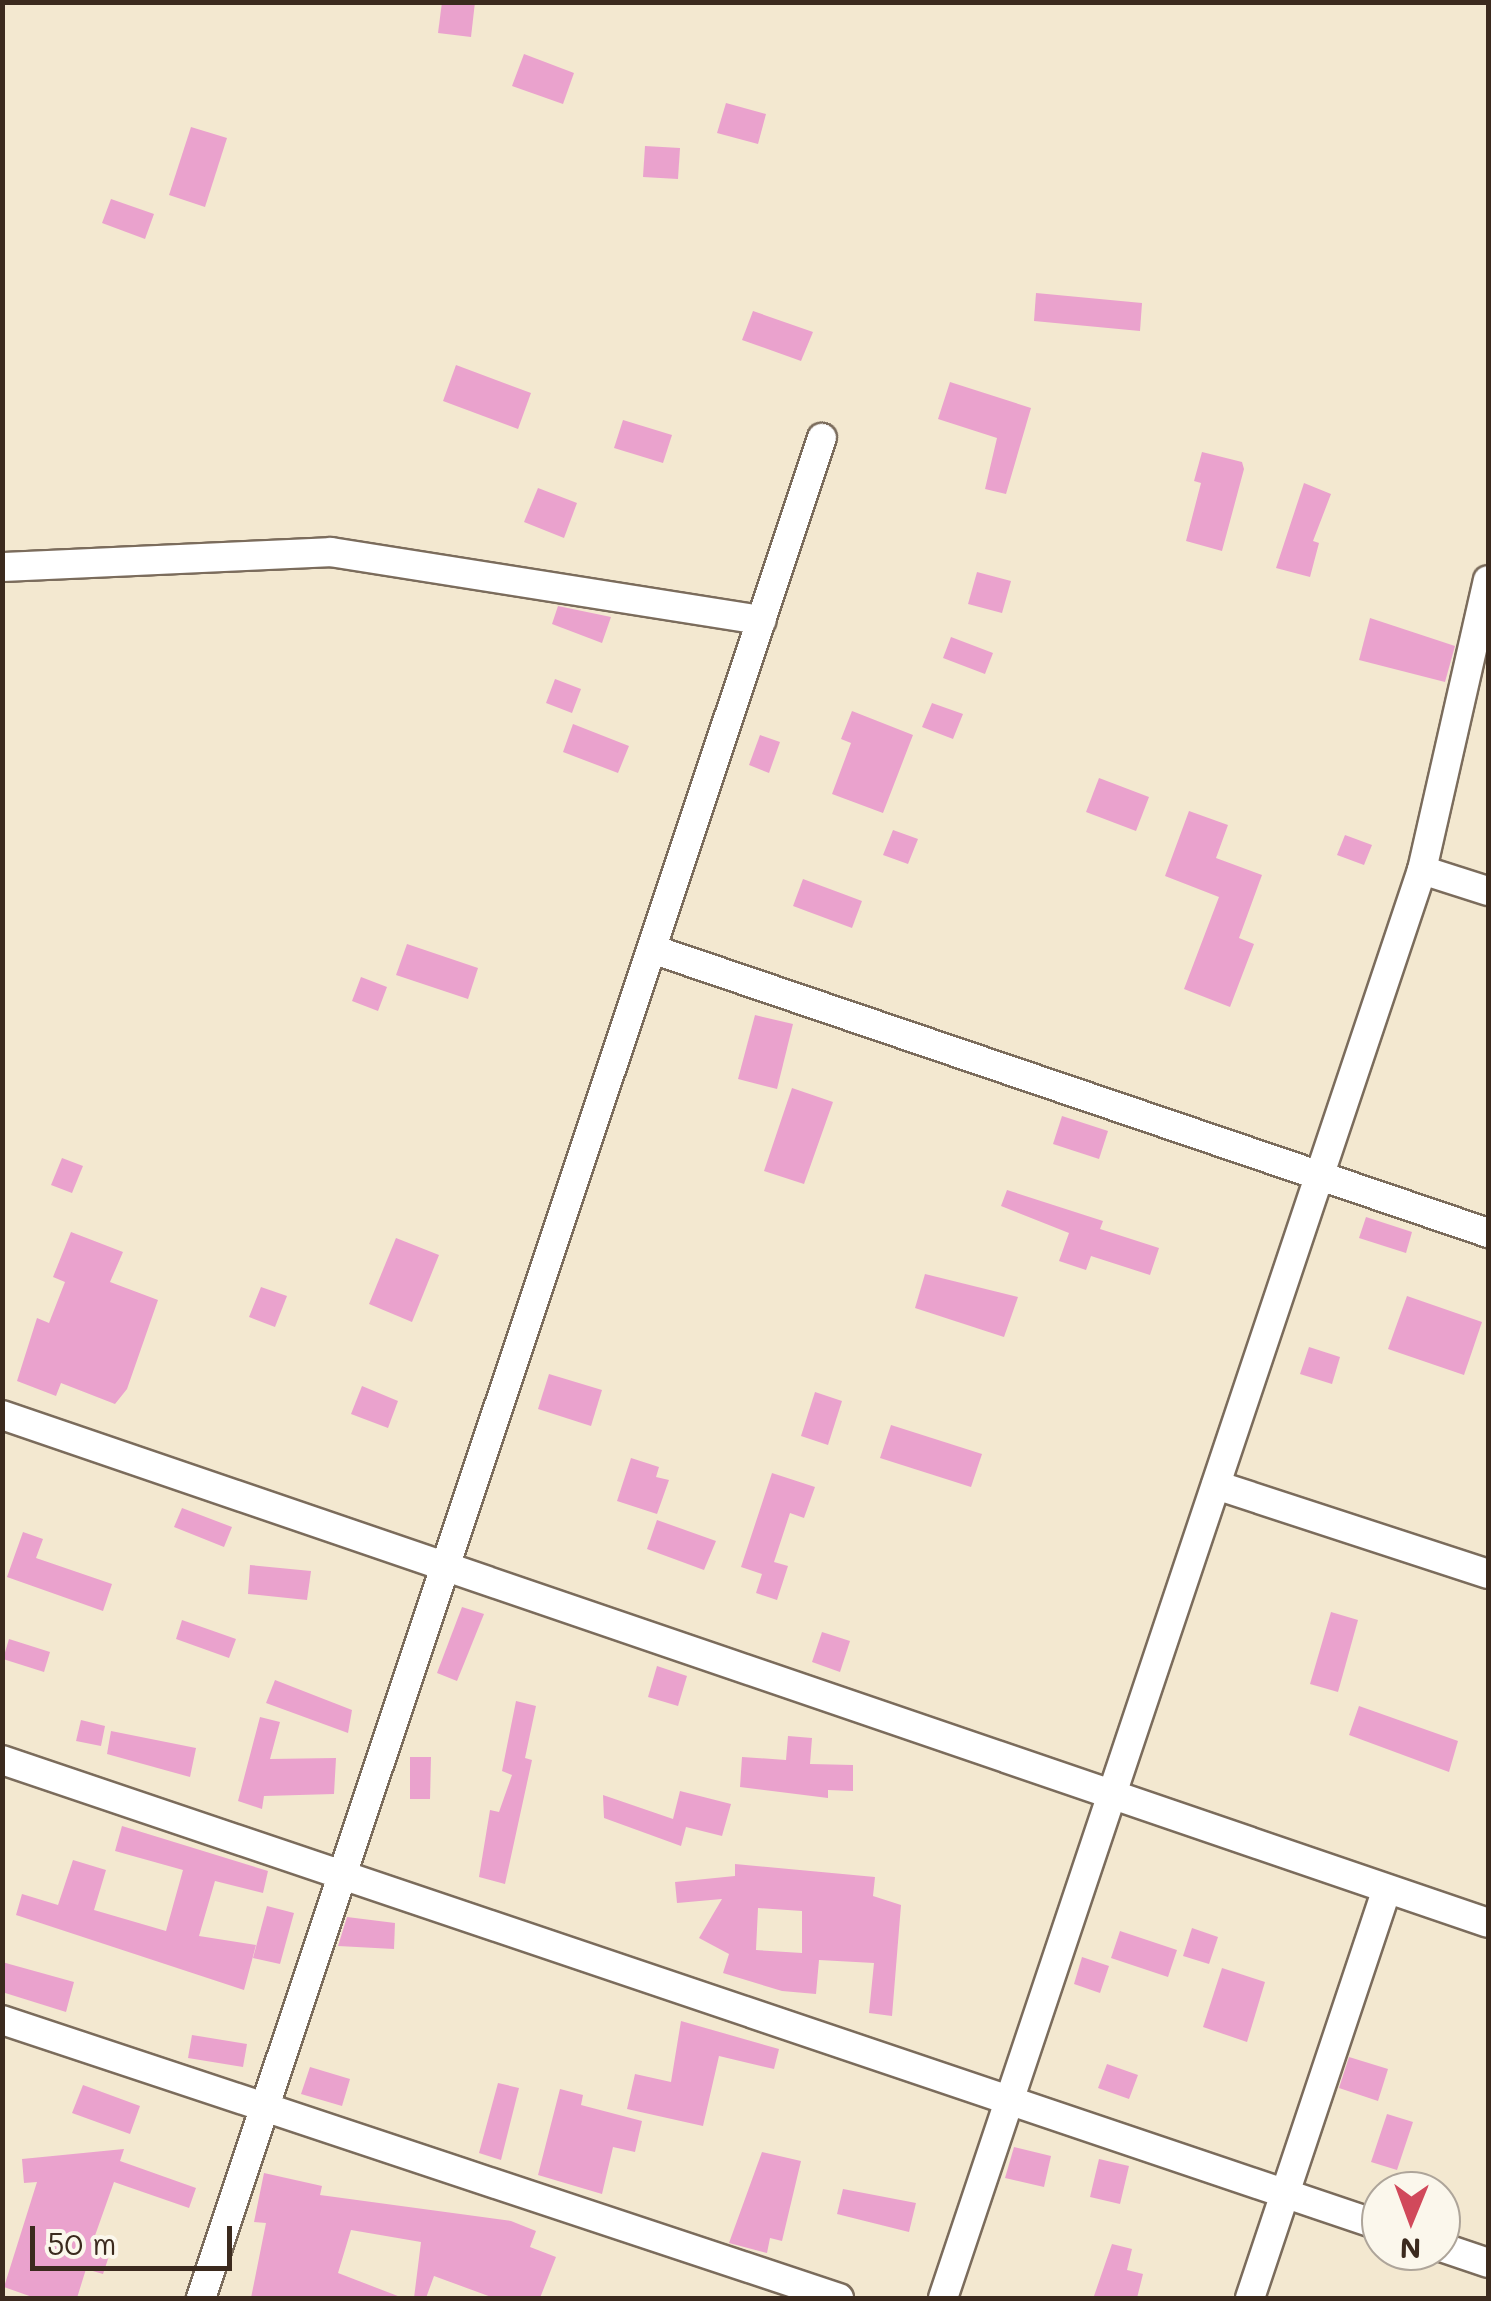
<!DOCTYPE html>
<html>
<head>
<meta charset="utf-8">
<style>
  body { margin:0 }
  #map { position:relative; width:1491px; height:2301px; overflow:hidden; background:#f3e8d0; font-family:Mali,sans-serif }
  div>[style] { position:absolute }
  .building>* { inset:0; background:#eaa2cd }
  .roads { filter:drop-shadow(2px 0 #7b6c5c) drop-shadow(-2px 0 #7b6c5c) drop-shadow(0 2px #7b6c5c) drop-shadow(0 -2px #7b6c5c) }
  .street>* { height:28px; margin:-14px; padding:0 14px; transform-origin:14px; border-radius:14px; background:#fff }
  span { translate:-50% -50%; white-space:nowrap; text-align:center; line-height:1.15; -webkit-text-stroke:9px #fbf7ec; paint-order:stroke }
  .frame { position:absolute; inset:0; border:5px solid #3b2a1e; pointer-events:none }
  .north { position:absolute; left:1361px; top:2171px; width:100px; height:100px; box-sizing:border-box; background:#fbf7ec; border:2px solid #aea59a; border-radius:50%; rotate:181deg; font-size:28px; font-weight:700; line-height:40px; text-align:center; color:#3b2a1e }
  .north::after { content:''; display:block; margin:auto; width:35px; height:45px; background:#d1495b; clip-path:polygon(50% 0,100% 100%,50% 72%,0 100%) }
  .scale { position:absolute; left:30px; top:2226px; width:202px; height:45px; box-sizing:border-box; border:5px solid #3b2a1e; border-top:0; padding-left:12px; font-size:30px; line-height:35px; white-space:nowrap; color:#3b2a1e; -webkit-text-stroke:8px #fbf7ec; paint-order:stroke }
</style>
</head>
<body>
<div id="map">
  <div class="building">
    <i style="clip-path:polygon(442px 2px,475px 2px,471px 37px,438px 33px)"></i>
    <i style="clip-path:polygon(524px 54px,574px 73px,563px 104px,512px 86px)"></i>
    <i style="clip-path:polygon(726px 103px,766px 114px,758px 144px,717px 133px)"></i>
    <i style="clip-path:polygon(191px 127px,227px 138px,205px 207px,169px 195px)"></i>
    <i style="clip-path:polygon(645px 146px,680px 148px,678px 179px,643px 177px)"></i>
    <i style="clip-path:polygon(111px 199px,154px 214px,145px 239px,102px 223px)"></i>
    <i style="clip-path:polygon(1036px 293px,1142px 303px,1140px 331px,1034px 321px)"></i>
    <i style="clip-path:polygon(753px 311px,813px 332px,801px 361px,742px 340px)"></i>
    <i style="clip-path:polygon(456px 365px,531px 393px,518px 429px,443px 401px)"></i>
    <i style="clip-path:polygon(950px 382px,1031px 408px,1006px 494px,985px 489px,997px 438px,938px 419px)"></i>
    <i style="clip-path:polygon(623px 420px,672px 435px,663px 463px,614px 448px)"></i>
    <i style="clip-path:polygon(1202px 452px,1242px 462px,1244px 469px,1222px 551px,1186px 541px,1201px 483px,1194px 481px)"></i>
    <i style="clip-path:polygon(1304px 483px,1331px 494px,1313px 541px,1319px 543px,1310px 577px,1276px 568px)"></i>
    <i style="clip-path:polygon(538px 488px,577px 503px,564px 538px,524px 522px)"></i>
    <i style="clip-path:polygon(977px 572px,1011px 581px,1002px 613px,968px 604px)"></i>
    <i style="clip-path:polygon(558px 606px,611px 617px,602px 643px,552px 624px)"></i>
    <i style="clip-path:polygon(1370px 618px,1455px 646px,1445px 682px,1359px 660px)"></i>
    <i style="clip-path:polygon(951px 637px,993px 653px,985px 674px,943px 658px)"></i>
    <i style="clip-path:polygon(555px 679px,581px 689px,572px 713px,546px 703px)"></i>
    <i style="clip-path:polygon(932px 703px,963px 714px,953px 739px,922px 727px)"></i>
    <i style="clip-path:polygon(852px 711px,913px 735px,883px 813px,832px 794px,851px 743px,841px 739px)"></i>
    <i style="clip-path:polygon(573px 724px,629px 746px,618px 773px,563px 752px)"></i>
    <i style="clip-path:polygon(760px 735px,780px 742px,769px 773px,749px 765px)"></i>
    <i style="clip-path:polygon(1099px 778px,1149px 797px,1136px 831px,1086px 812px)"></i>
    <i style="clip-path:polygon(1189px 811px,1228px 825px,1216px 858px,1262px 875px,1239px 938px,1254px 944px,1230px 1007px,1184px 989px,1219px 897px,1165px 876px)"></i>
    <i style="clip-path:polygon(893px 830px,918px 839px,908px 864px,883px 855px)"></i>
    <i style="clip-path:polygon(1345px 835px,1372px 845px,1364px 865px,1337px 855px)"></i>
    <i style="clip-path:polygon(803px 879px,862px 901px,852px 928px,793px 906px)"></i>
    <i style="clip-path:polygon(407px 944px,478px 968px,468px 999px,396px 975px)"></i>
    <i style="clip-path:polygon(361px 977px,387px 987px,378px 1011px,352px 1001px)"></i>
    <i style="clip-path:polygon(755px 1015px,793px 1024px,777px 1089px,738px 1079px)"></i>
    <i style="clip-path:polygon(792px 1088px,833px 1102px,804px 1184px,764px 1171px)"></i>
    <i style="clip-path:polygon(1062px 1116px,1108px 1131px,1099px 1159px,1053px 1144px)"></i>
    <i style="clip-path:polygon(62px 1158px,83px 1166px,72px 1193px,51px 1185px)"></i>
    <i style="clip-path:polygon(1007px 1190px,1103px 1221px,1100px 1229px,1159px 1248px,1150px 1275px,1091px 1256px,1086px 1270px,1059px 1261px,1069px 1233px,1001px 1206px)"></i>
    <i style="clip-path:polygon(1366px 1217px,1412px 1232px,1406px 1253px,1359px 1238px)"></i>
    <i style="clip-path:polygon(71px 1232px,123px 1252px,110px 1282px,158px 1300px,127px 1389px,115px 1404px,61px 1383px,56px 1396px,17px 1381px,37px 1318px,49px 1323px,65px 1282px,53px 1277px)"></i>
    <i style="clip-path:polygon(396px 1238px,439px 1255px,412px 1322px,369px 1304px)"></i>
    <i style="clip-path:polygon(925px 1274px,1018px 1297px,1004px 1337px,915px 1308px)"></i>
    <i style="clip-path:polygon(261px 1287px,287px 1296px,275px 1327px,249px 1317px)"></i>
    <i style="clip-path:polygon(1407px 1296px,1482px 1322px,1464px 1375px,1388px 1349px)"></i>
    <i style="clip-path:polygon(1309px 1347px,1340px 1357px,1332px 1384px,1300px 1374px)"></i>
    <i style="clip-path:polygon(549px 1374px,602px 1390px,591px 1426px,538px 1409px)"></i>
    <i style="clip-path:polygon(362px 1386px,398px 1401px,388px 1428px,351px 1414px)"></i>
    <i style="clip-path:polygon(815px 1392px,842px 1401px,828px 1445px,801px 1436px)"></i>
    <i style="clip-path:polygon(891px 1425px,982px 1454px,971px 1487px,880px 1458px)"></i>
    <i style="clip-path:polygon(631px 1458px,659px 1467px,656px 1477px,669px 1480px,657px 1514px,617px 1501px)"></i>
    <i style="clip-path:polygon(772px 1473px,815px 1487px,804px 1518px,790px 1513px,774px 1562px,788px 1566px,777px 1600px,756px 1593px,762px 1574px,741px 1567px)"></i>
    <i style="clip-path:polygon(182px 1508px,232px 1527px,224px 1547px,174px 1527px)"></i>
    <i style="clip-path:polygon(657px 1520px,716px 1541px,704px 1570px,647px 1549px)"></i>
    <i style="clip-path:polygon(23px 1532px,43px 1539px,36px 1558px,112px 1584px,103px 1611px,7px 1577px)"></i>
    <i style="clip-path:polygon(250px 1565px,311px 1571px,307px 1600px,248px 1594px)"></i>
    <i style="clip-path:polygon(462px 1607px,484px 1614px,457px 1681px,437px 1673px)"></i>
    <i style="clip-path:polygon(1331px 1612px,1358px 1620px,1338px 1692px,1310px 1684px)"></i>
    <i style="clip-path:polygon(182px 1620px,236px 1639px,229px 1658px,176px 1639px)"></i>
    <i style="clip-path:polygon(822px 1632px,850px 1641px,840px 1672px,812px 1662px)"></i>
    <i style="clip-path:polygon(9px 1639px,50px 1652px,44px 1672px,3px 1659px)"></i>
    <i style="clip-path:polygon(657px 1666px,687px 1676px,678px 1706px,648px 1697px)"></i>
    <i style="clip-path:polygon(275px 1680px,352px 1710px,348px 1733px,266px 1703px)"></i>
    <i style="clip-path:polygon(516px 1701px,536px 1706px,525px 1758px,532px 1760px,505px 1884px,479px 1877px,490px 1810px,499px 1812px,512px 1775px,502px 1771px)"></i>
    <i style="clip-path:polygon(1359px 1706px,1458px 1741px,1449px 1772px,1349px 1735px)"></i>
    <i style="clip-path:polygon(260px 1717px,280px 1722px,270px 1759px,336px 1758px,334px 1794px,264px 1796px,262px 1809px,238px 1801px)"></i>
    <i style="clip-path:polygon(81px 1720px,105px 1726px,101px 1746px,76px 1741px)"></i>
    <i style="clip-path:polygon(111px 1731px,196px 1748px,190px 1777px,107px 1754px)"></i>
    <i style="clip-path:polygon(788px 1736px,812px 1738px,810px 1764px,853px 1765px,853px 1791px,828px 1790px,828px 1798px,740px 1787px,742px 1757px,786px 1760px)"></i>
    <i style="clip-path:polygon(410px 1757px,431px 1757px,430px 1799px,410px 1799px)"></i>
    <i style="clip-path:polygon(680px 1791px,731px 1804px,722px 1836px,686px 1827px,681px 1846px,604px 1818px,603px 1795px,673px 1819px)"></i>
    <i style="clip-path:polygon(122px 1826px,268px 1871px,263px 1893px,215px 1881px,199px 1936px,256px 1945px,244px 1990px,16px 1915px,22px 1894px,58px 1905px,73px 1860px,106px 1870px,94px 1910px,166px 1931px,183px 1870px,115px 1851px)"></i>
    <i style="clip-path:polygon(evenodd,735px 1864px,875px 1877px,873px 1896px,901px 1905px,892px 2016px,869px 2013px,874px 1963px,819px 1960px,816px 1994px,782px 1991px,723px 1973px,729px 1954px,699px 1938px,722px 1899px,677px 1903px,675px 1882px,735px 1876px,735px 1864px,758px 1908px,802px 1911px,802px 1953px,756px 1950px,758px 1908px)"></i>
    <i style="clip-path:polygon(267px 1906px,294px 1913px,280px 1964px,253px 1958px)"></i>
    <i style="clip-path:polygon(347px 1917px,395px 1923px,394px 1949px,338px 1946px)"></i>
    <i style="clip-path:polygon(1192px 1928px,1218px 1937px,1209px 1964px,1183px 1956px)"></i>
    <i style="clip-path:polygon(1120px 1931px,1177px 1950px,1168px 1977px,1111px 1958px)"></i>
    <i style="clip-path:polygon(1082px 1957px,1109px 1966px,1100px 1993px,1074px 1984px)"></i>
    <i style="clip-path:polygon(2px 1962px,74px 1982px,66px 2012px,2px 1992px)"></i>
    <i style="clip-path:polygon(1222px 1968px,1265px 1982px,1247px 2042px,1203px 2027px)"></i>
    <i style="clip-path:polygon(681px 2021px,779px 2049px,774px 2069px,719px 2056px,703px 2126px,627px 2109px,635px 2074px,671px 2082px)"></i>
    <i style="clip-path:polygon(192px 2035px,247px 2044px,243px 2067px,188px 2058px)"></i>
    <i style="clip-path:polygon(1349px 2057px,1388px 2069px,1378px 2101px,1339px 2088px)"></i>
    <i style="clip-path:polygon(1107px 2064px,1138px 2075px,1129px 2099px,1098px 2088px)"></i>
    <i style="clip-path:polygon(310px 2067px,350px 2079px,342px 2106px,301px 2094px)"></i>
    <i style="clip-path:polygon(498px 2083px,519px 2088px,501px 2160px,479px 2153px)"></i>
    <i style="clip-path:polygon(83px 2085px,140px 2106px,130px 2134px,72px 2113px)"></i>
    <i style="clip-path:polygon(560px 2089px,583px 2095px,581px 2105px,642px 2121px,635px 2152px,613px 2147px,602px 2194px,538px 2175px)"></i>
    <i style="clip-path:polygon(1387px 2114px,1413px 2122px,1397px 2170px,1371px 2162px)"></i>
    <i style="clip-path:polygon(1014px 2147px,1051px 2156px,1044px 2187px,1005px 2178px)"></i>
    <i style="clip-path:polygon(124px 2149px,120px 2161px,196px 2188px,189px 2208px,114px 2182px,92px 2244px,111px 2250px,103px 2274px,86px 2269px,77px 2298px,35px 2298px,4px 2287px,37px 2182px,24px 2183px,22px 2159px)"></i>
    <i style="clip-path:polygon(762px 2152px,801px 2161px,782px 2241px,770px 2238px,767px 2253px,729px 2243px)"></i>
    <i style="clip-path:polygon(1099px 2159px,1129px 2166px,1120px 2204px,1090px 2197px)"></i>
    <i style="clip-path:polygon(264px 2173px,322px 2186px,320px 2195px,511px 2221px,536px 2231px,530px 2247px,556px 2257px,540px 2298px,494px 2298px,434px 2276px,426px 2298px,414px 2298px,421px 2242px,351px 2230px,338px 2273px,403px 2298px,251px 2298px,266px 2223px,254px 2222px)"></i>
    <i style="clip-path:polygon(843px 2189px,916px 2203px,909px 2232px,837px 2214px)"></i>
    <i style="clip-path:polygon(1112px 2244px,1132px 2249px,1127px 2270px,1143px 2274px,1137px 2298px,1094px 2296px)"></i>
  </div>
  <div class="roads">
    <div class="street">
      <i style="left:2px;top:567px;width:329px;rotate:-2.6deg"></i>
      <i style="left:331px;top:552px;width:436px;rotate:9deg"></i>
      <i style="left:1422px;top:870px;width:69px;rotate:17.7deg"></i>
      <i style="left:652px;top:949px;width:883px;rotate:18.76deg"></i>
      <i style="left:2px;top:1415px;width:1570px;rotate:18.87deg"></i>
      <i style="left:1216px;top:1485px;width:286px;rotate:18.1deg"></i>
      <i style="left:2px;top:1760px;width:1456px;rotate:18.67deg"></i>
      <i style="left:2px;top:2020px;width:882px;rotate:18.37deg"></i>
      <i style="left:1441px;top:2247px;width:50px;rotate:18.8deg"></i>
      <i style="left:201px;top:2298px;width:1961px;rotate:-71.54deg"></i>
      <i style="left:943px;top:2298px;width:1506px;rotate:-71.46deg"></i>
      <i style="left:1422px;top:870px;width:297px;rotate:-77.2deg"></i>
      <i style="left:1250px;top:2298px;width:431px;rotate:-71.5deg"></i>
    </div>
  </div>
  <div class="frame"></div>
  <div class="north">N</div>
  <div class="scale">50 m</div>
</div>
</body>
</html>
